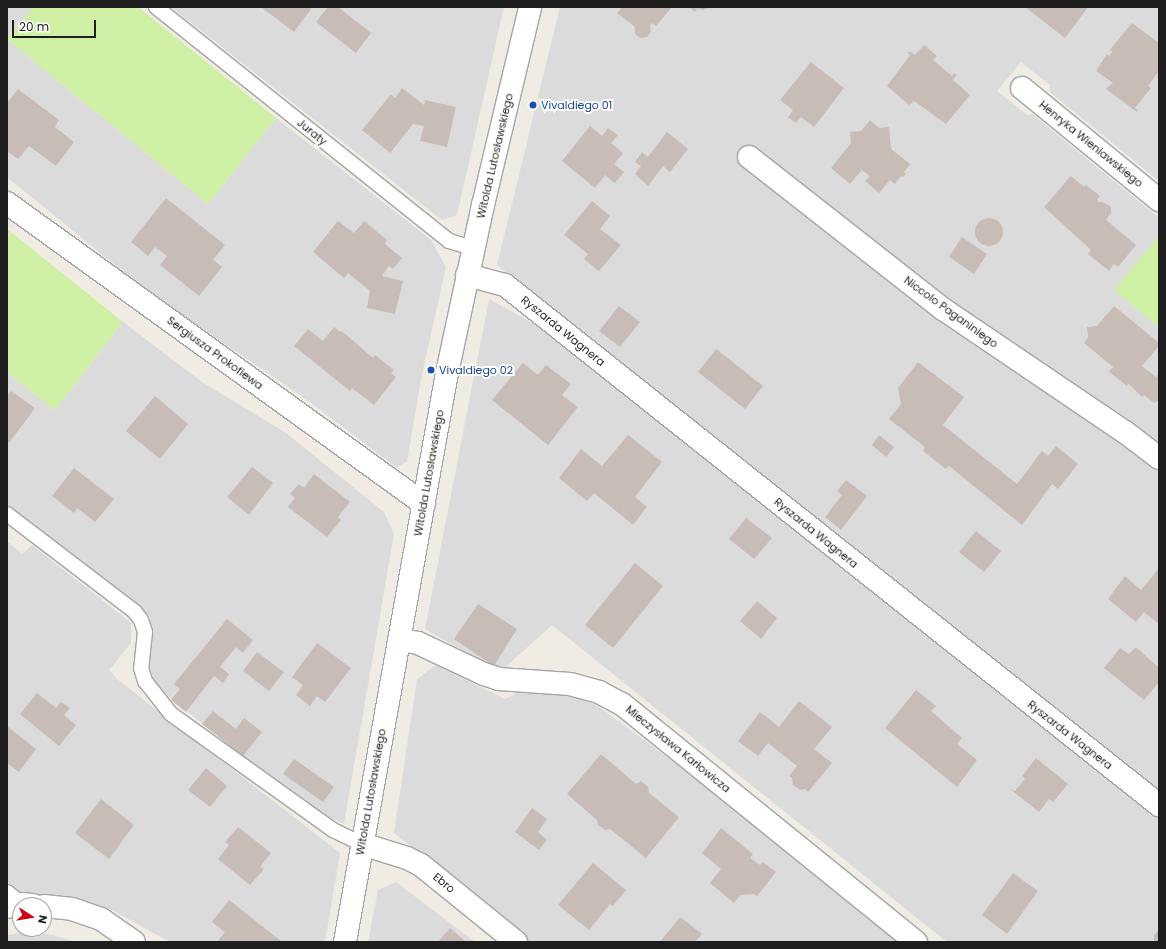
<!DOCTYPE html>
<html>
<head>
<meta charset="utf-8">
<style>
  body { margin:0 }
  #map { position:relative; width:1166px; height:949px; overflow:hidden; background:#f0ebe3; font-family:Poppins,sans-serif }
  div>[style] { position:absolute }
  .residential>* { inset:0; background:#dcdbdb }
  .grass>* { inset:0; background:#cfefa4 }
  .building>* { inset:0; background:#c8bcb6 }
  .round { border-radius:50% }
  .roads { filter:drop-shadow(1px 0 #a5a5a5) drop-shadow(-1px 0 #a5a5a5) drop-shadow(0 1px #a5a5a5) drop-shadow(0 -1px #a5a5a5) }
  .lane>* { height:14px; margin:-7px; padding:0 7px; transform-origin:7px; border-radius:7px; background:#fff }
  .street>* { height:22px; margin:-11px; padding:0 11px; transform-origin:11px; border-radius:11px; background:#fff }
  .dots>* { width:11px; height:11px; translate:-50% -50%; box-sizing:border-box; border:2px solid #fff; border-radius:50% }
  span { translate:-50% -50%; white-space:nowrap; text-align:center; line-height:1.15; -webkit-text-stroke:4px #fff; paint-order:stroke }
  .transit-label { font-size:11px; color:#164399 }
  .left { translate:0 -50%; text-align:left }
  .street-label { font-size:11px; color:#1e1e1e }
  .frame { position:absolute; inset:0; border:8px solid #1e1e1e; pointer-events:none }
  .north { position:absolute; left:12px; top:897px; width:40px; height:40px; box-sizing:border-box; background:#fff; border:1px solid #a5a5a5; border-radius:50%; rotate:102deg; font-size:11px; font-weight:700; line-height:16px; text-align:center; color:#1e1e1e }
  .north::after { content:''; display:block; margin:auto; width:14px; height:18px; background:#cc0012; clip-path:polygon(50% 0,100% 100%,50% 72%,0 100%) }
  .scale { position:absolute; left:12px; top:20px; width:84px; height:18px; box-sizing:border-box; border:2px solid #1e1e1e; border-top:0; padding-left:5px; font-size:12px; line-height:14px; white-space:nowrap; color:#1e1e1e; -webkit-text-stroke:3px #fff; paint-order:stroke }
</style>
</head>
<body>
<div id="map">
  <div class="residential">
    <i style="clip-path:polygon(7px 7px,34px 7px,7px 39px,208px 204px,276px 118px,431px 240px,446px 267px,422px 374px,407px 462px,396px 467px,300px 395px,147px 291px,7px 177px)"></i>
    <i style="clip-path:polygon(171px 7px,504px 7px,457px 215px,442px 220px)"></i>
    <i style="clip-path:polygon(560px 7px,1159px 7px,1159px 181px,1050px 92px,1050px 85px,1021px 62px,997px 91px,1027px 115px,1032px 114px,1159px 218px,1159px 236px,1115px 290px,1159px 327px,1159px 798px,497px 265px)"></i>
    <i style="clip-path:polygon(489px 299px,541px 328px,623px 391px,1159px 820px,1159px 942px,947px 942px,552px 625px,500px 672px,425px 629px)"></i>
    <i style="clip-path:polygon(123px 322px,202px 382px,286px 433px,384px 512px,394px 534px,344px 824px,326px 816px,243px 756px,148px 680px,150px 616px,7px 504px,7px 372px,55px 410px)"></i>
    <i style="clip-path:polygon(7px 541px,22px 554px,32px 545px,131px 623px,131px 643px,109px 670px,117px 679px,340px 853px,325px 942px,170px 942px,110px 909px,84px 902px,27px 897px,7px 882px)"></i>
    <i style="clip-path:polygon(436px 665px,505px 699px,525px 689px,560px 690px,598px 706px,718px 795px,902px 942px,530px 942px,394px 833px,417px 679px)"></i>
    <i style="clip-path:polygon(396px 882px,475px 942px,368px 942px,378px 890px)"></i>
    <i style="clip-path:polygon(20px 933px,49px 934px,76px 942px,7px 942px,7px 935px)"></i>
  </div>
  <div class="grass">
    <i style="clip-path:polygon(34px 7px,138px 7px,276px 118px,208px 204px,7px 39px)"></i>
    <i style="clip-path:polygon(7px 229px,123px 322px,55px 410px,7px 372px)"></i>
    <i style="clip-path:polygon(1159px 236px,1159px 327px,1114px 290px)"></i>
  </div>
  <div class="building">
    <i style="clip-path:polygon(261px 7px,309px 7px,311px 9px,294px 32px)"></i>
    <i style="clip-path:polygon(328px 7px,338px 7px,371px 33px,356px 53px,316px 22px)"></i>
    <i style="clip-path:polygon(622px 7px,672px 7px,656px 26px,652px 23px,650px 26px,651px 32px,647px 37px,640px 38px,635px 34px,635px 27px,617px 13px)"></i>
    <i style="clip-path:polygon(689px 7px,712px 7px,703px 10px,697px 8px,695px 12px)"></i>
    <i style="clip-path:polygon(1025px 7px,1088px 7px,1065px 38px)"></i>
    <i style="clip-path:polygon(1132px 23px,1159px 43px,1159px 71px,1148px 86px,1151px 88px,1135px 108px,1138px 110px,1137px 112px,1106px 89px,1113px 83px,1096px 71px,1107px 54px,1109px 56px,1112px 52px,1110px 50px,1112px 47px)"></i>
    <i style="clip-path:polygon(924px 45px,937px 56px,933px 60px,952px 76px,954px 73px,957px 75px,953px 80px,970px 95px,946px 124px,914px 101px,909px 105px,887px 86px,910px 55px,908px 53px,909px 51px,915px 55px)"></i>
    <i style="clip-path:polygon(811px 62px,844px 88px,814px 127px,801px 117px,796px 123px,788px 117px,793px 110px,780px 100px)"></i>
    <i style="clip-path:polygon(402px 88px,424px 105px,425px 100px,456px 107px,447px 147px,420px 141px,424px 126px,413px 124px,390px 153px,362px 130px,391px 94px,395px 98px)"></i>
    <i style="clip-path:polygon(18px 89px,59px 120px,55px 127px,74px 142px,56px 166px,29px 146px,18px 159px,7px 151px,7px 101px,8px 102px)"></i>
    <i style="clip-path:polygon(870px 120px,879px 128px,889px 127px,891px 149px,910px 164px,904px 172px,906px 174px,903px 177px,901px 176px,895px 184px,890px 180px,879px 193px,865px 181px,870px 176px,862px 170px,850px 184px,831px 168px,851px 143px,850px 132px,861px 131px)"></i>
    <i style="clip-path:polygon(590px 126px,602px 136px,608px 128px,618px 135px,611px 143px,623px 153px,614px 164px,624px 172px,615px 183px,605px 175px,595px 188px,562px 161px)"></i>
    <i style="clip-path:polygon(667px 132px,688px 149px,670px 172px,663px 166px,648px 186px,635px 174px,641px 166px,635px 162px,642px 152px,648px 157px)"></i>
    <i style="clip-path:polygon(1071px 176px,1084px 187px,1086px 185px,1100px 196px,1097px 200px,1099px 202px,1103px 202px,1111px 207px,1111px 213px,1106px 220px,1136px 245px,1118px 267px,1114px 264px,1109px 271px,1088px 254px,1091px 250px,1044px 207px)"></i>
    <i style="clip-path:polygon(166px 198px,225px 245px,213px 260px,222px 267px,199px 296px,160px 265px,167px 256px,155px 247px,148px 256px,131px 242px)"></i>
    <i style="clip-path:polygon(592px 201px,610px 216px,600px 229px,621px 245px,599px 271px,584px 259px,588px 254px,564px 235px)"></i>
    <i class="round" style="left:975px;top:218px;width:28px;height:28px"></i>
    <i style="clip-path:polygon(338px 221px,354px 233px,364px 221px,387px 240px,385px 244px,402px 258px,393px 269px,389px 266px,382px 276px,403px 281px,395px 314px,367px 308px,370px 291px,348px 273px,344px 278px,313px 252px)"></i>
    <i style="clip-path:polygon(962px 237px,987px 254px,974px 274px,949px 257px)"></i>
    <i style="clip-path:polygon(619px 306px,640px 322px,620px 347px,599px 331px)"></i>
    <i style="clip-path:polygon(1114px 306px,1159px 343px,1159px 346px,1142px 366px,1156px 377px,1159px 374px,1159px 400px,1154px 403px,1144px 395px,1142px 397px,1128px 383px,1127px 386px,1109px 372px,1113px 367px,1084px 343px,1088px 337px,1087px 327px,1097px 326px)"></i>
    <i style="clip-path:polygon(334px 327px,341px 332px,342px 331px,373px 358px,375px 355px,394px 370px,391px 373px,396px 377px,374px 405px,352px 388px,350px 391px,294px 346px,308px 329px,323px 341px)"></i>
    <i style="clip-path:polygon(716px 349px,763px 386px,745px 409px,698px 372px)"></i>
    <i style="clip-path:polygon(918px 362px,964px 397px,943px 425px,1017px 484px,1042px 451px,1048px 456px,1056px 446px,1078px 464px,1058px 489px,1052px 484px,1022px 525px,949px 466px,946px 469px,923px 451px,925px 447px,889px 419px,901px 404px,898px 388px)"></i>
    <i style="clip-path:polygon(523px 363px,538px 375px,546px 365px,571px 384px,562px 395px,578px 407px,548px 445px,492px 400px)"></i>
    <i style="clip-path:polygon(11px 391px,35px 408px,9px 443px,7px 441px,7px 396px)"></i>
    <i style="clip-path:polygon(155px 396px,188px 424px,160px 459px,126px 431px)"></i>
    <i style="clip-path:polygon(628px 435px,662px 462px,635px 497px,647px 507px,633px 525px,594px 493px,587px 501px,559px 478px,581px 449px,602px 466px)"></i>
    <i style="clip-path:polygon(879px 435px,894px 447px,886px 457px,872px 445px)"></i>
    <i style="clip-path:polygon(252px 467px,273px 483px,249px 515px,227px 497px)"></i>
    <i style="clip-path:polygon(74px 468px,114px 499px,95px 522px,77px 508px,74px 513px,52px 496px)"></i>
    <i style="clip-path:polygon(314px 474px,350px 502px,338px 517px,341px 520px,327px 537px,288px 507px,295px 498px,290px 494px,299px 484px,304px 488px)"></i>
    <i style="clip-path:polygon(846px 480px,867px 496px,841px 530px,825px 517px,842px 495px,837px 491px)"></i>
    <i style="clip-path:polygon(746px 518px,772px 538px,754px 559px,729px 539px)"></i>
    <i style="clip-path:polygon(976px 531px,1001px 551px,984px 572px,959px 552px)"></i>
    <i style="clip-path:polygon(635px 563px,663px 586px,613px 648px,585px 625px)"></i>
    <i style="clip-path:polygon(1159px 568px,1159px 624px,1144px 612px,1136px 622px,1108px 599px,1125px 576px,1141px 590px)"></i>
    <i style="clip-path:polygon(757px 601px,777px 618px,761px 639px,740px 621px)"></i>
    <i style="clip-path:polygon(478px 604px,517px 629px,494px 666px,454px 639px)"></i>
    <i style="clip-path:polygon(227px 619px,253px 640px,243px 653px,236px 647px,220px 667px,229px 674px,223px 683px,214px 676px,186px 712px,171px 700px,180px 689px,174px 684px)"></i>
    <i style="clip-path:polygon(317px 643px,351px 668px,325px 702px,317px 696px,310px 706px,296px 695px,303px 685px,292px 677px)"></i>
    <i style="clip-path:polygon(1136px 647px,1159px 668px,1159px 682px,1144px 700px,1104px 668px,1120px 648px,1129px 654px)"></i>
    <i style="clip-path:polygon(257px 652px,284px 672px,269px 691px,243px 671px)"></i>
    <i style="clip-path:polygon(916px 690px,936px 706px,931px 711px,962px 738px,957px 744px,977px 760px,957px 787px,885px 728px)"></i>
    <i style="clip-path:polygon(37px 693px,56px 708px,61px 702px,70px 708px,64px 715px,76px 725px,59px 746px,20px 714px)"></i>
    <i style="clip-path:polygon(799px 701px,832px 727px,814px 749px,832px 763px,808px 792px,805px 789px,800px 790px,793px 785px,792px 778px,789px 776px,797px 766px,768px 743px,758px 756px,738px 741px,760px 712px,779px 727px)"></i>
    <i style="clip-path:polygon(213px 711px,236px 729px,244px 718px,262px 732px,243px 756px,202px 724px)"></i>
    <i style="clip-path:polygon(7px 726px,36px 749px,19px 772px,8px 764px,7px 765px)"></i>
    <i style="clip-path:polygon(601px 754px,636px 784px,641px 781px,648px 787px,649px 793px,679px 817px,646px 858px,610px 829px,605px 830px,598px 825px,597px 820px,567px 794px)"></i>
    <i style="clip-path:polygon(1036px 758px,1068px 784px,1053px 802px,1049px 799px,1039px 812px,1010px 789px,1015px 791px,1025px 779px,1022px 776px)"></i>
    <i style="clip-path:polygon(294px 759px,334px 787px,323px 802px,283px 774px)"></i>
    <i style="clip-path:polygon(206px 768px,227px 786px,210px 807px,188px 790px)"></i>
    <i style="clip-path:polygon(101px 799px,134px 825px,109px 859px,75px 833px)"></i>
    <i style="clip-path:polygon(532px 808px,547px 819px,538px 832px,547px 840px,539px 850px,515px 832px)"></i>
    <i style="clip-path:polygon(238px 827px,271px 853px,260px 867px,264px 869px,250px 885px,218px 859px,229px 845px,225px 842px)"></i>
    <i style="clip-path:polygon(721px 828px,753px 854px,750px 858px,760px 865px,763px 862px,776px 872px,757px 896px,753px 894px,740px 895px,734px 903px,710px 883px,721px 869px,702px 853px)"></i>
    <i style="clip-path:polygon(593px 863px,626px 890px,613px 906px,610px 904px,589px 930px,558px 905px)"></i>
    <i style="clip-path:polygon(1013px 873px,1038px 891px,1007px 934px,982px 915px)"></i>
    <i style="clip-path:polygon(229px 900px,281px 941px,217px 942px,225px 932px,212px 922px)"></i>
    <i style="clip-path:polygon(680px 917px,702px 934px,695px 942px,660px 942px)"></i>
    <i style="clip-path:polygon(450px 928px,466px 942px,438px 942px)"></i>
    <i style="clip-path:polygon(1159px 929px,1159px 942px,1154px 942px,1154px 935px)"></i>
  </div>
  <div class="roads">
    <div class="lane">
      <i style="left:156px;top:7px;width:375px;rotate:38.6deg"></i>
      <i style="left:449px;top:241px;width:26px;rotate:16deg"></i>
      <i style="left:7px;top:514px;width:161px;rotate:37.4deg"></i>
      <i style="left:135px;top:612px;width:10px;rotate:53deg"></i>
      <i style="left:141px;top:620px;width:13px;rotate:72deg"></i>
      <i style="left:145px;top:632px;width:36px;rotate:96deg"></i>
      <i style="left:141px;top:668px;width:14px;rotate:73deg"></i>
      <i style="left:145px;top:681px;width:42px;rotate:51.8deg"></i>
      <i style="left:171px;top:714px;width:199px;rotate:35.6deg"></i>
      <i style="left:333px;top:830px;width:32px;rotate:26deg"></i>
      <i style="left:7px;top:892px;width:19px;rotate:39deg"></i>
    </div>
    <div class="street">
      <i style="left:1022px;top:88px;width:177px;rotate:39.3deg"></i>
      <i style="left:749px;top:157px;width:246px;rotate:38.1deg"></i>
      <i style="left:943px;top:309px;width:220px;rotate:34.1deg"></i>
      <i style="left:1125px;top:432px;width:43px;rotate:37.4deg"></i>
      <i style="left:7px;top:203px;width:514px;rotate:35.82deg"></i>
      <i style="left:467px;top:275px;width:39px;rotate:15deg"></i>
      <i style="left:505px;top:285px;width:836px;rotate:38.49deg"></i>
      <i style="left:399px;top:640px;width:19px;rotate:9deg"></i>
      <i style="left:418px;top:643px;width:73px;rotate:25.2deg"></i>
      <i style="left:484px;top:674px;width:16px;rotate:18deg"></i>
      <i style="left:499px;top:679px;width:71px;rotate:4deg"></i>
      <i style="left:570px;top:684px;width:30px;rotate:15deg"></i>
      <i style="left:599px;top:692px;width:26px;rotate:28deg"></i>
      <i style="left:622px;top:704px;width:378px;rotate:39deg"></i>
      <i style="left:362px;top:844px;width:47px;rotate:17.3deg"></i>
      <i style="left:407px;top:858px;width:16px;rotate:27deg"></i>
      <i style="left:421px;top:865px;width:122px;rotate:39deg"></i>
      <i style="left:44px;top:906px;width:28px;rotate:6deg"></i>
      <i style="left:72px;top:909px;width:31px;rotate:19deg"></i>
      <i style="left:101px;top:919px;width:40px;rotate:34.9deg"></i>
      <i style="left:7px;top:907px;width:15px;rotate:-11deg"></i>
      <i style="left:22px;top:904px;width:11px;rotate:5deg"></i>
      <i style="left:345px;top:942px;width:578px;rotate:-79.84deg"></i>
      <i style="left:447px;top:373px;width:172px;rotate:-77.9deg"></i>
      <i style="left:483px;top:205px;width:204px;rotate:-76.6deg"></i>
    </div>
  </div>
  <div class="dots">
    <i style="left:533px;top:105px;background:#1a4fb4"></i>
    <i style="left:431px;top:370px;background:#1a4fb4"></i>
  </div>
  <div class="transit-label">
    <span class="left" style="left:541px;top:105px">Vivaldiego 01</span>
    <span class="left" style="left:439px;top:370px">Vivaldiego 02</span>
  </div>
  <div class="street-label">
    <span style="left:312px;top:132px;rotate:39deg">Juraty</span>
    <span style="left:1091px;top:144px;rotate:39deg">Henryka Wieniawskiego</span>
    <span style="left:495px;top:156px;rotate:-77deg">Witolda Lutosławskiego</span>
    <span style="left:951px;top:312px;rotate:36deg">Niccolo Paganiniego</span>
    <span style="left:563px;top:331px;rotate:39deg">Ryszarda Wagnera</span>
    <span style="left:215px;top:353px;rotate:36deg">Sergiusza Prokofiewa</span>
    <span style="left:429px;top:473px;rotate:-80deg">Witolda Lutosławskiego</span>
    <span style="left:816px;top:533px;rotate:39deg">Ryszarda Wagnera</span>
    <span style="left:1070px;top:735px;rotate:38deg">Ryszarda Wagnera</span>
    <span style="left:678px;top:749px;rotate:39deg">Mieczysława Karłowicza</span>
    <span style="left:371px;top:792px;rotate:-80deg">Witolda Lutosławskiego</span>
    <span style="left:444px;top:883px;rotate:39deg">Ebro</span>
  </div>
  <div class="frame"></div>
  <div class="north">N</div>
  <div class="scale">20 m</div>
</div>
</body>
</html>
